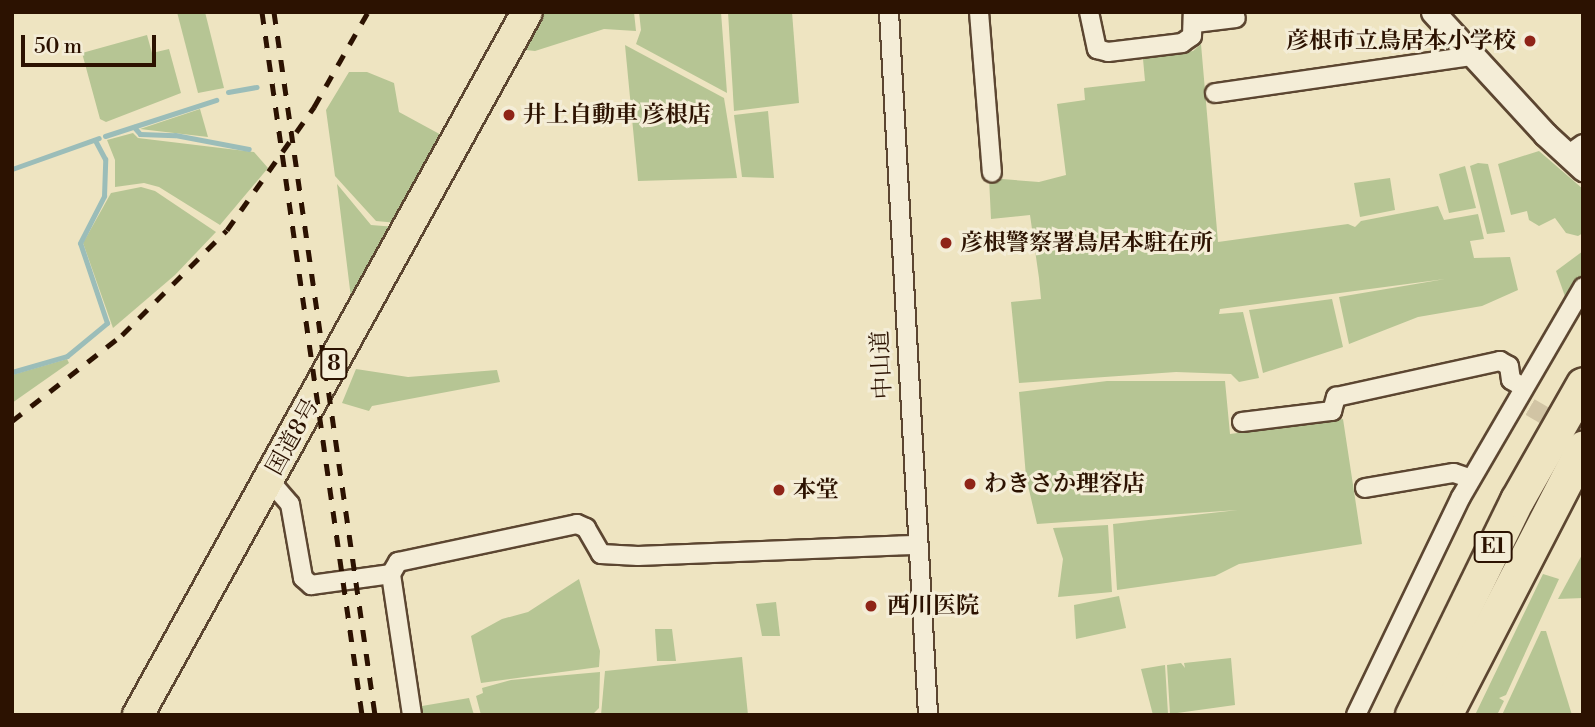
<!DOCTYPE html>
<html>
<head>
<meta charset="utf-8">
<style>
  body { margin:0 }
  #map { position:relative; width:1595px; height:727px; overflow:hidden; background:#eee4c1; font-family:"Libre Bodoni","Noto Serif JP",serif }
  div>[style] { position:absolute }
  .green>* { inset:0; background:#b6c594 }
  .stream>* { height:5px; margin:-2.5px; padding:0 2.5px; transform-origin:2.5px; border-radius:2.5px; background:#9bbdb9 }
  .minor-tunnel>* { height:18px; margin-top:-9px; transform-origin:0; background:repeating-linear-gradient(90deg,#d1c4a4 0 18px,transparent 0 27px) }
  .roads { filter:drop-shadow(2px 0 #5c4631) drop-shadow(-2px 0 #5c4631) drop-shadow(0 2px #5c4631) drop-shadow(0 -2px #5c4631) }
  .minor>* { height:18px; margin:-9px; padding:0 9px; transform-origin:9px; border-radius:9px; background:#f4edd7 }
  .tertiary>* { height:23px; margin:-11.5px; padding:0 11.5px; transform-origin:11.5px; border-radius:11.5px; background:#f4edd7 }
  .trunk>* { height:30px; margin:-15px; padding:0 15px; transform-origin:15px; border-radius:15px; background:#eee4c1 }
  .motorway>* { height:33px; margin:-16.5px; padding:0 16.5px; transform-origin:16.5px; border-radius:16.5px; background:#eee4c1 }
  .rail>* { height:5px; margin-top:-2.5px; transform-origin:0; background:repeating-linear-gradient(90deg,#2c1201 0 12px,transparent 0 24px) }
  .dots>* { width:19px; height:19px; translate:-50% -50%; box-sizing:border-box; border:4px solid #f4edd7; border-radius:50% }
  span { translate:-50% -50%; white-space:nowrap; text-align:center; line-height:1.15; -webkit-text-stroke:6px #f4edd7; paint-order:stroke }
  .shield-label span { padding:2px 5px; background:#f4edd7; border:2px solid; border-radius:5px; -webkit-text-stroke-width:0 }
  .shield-label { font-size:21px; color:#2c1201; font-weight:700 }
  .poi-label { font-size:23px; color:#2c1201; font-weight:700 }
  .right { translate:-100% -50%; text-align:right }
  .left { translate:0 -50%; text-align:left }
  .street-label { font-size:23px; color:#2c1201 }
  .frame { position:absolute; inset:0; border:14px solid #2c1201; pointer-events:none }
  .scale { position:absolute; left:21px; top:35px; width:135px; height:32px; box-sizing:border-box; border:4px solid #2c1201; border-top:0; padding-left:9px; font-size:21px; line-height:24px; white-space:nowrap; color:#2c1201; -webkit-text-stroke:5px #f4edd7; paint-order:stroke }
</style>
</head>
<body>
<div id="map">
  <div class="green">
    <i style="clip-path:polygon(177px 12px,205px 12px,224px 88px,198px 93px)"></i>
    <i style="clip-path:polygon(542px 12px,634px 12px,636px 31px,604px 29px,535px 51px,526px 50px)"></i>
    <i style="clip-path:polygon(639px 12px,721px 12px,727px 93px,636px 44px,641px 30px)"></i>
    <i style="clip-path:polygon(728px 12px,792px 12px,799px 103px,734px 111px)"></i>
    <i style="clip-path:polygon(147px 35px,152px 53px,169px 49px,181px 93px,106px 122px,100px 119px,82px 53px)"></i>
    <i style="clip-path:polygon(1201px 44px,1218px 242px,1348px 224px,1355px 227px,1361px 221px,1438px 206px,1444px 220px,1478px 214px,1484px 239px,1470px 241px,1474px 258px,1510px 257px,1518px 290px,1482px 306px,1418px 317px,1349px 344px,1339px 297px,1445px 279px,1220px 309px,1219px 314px,1243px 312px,1259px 378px,1239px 382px,1231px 374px,1176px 372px,1019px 383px,1011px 302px,1041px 299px,1039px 278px,1030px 215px,991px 219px,989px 178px,1039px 182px,1066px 175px,1057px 104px,1085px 100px,1084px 88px,1145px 81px,1143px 59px,1193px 51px)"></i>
    <i style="clip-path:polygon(625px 45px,724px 98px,737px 178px,638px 181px)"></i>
    <i style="clip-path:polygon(349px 72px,367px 72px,394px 83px,399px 112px,445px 137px,398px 223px,376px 221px,335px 176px,326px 110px)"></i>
    <i style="clip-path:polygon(200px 109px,208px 137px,140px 129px)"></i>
    <i style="clip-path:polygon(768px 111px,774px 178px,742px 177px,734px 115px)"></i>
    <i style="clip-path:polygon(133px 133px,138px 138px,254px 152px,268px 168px,220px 225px,159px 187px,144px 183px,115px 187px,115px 160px,107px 140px)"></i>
    <i style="clip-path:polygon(1539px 151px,1583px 189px,1583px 233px,1578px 236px,1566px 233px,1555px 218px,1539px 226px,1529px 220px,1527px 211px,1511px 215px,1498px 164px)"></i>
    <i style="clip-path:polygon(1478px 163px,1488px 164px,1505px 232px,1487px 234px,1470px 166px)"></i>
    <i style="clip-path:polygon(1465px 166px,1476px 208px,1449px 213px,1439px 174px)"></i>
    <i style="clip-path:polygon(1390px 178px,1395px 210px,1360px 217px,1354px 183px)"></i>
    <i style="clip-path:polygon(337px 184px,371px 225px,396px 227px,352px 306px)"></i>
    <i style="clip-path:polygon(141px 187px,155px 191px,216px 232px,175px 275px,113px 328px,83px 243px,111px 193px)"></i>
    <i style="clip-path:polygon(1583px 251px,1583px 276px,1567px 302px,1556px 271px)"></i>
    <i style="clip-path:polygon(1332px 299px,1343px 347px,1263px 373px,1249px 310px)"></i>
    <i style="clip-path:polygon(67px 359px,69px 363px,12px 403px,12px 375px)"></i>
    <i style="clip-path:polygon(356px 369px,408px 377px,497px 370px,500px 382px,372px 406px,369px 411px,342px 403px)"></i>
    <i style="clip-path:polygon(1107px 381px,1225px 381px,1230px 434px,1343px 419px,1362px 544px,1239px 564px,1215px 576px,1117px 590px,1113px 524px,1238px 510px,1037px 524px,1026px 477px,1019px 392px)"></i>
    <i style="clip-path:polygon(1108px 525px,1112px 592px,1058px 597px,1063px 559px,1053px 528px)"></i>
    <i style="clip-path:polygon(1583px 553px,1583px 598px,1558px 599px)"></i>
    <i style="clip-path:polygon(1543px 574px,1559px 579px,1506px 695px,1499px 698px,1504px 701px,1497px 715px,1475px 715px)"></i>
    <i style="clip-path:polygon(579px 579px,600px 651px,599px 667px,481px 683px,471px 636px,502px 619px,528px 612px)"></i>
    <i style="clip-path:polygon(1119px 596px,1126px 628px,1076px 639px,1074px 605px)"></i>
    <i style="clip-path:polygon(776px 602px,780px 636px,762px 636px,756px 604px)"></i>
    <i style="clip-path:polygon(655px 629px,672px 629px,676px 661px,657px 661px)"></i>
    <i style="clip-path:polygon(1541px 631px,1546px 631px,1572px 715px,1502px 715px)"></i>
    <i style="clip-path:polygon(742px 657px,748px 715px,601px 715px,605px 671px)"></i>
    <i style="clip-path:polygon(1231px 658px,1235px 705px,1170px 714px,1167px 665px,1181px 663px,1185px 668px,1184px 663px)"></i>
    <i style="clip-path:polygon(1165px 665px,1168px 714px,1153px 715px,1141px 669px)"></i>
    <i style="clip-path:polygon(600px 672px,599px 708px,593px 714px,481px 715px,476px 696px,483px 693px,482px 688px,511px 680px)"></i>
    <i style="clip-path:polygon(469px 698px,474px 715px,417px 715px,416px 707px)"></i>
  </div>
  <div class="stream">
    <i style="left:228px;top:92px;width:29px;rotate:-10deg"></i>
    <i style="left:134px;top:127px;width:9px;rotate:49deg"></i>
    <i style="left:140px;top:134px;width:35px;rotate:2deg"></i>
    <i style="left:175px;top:135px;width:75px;rotate:10.7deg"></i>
    <i style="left:105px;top:136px;width:117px;rotate:-18deg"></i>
    <i style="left:12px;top:169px;width:92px;rotate:-19.6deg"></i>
    <i style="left:12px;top:372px;width:57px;rotate:-16.2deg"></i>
    <i style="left:67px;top:356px;width:52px;rotate:-39.5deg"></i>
    <i style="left:107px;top:323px;width:84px;rotate:-108.6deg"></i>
    <i style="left:80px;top:243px;width:53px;rotate:-62.9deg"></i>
    <i style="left:104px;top:196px;width:37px;rotate:-88deg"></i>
    <i style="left:105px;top:159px;width:21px;rotate:-118deg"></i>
  </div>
  <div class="minor-tunnel">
    <i style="left:1530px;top:407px;width:61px;rotate:30.3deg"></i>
  </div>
  <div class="roads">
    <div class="minor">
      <i style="left:889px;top:12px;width:704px;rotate:86.82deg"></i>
      <i style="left:979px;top:12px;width:161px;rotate:85.4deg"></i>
      <i style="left:1089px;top:12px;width:38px;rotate:78deg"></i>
      <i style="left:1097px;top:49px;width:11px;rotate:15deg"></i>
      <i style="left:1108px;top:52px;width:75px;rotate:-6.9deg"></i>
      <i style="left:1182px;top:43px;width:12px;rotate:-35deg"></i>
      <i style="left:1192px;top:36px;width:24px;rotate:-88deg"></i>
      <i style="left:1195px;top:23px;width:41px;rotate:-7deg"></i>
      <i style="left:1215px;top:93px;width:260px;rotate:-8.2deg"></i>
      <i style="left:1566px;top:156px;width:21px;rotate:-35deg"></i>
      <i style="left:1242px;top:422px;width:91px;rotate:-7deg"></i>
      <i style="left:1332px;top:411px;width:15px;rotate:-74deg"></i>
      <i style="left:1336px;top:397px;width:168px;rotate:-12.4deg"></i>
      <i style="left:1500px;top:361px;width:10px;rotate:29deg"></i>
      <i style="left:1509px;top:366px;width:14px;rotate:82deg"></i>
      <i style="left:1511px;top:380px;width:14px;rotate:30deg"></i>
      <i style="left:269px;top:480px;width:32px;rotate:49deg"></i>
      <i style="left:290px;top:504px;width:75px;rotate:80deg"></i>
      <i style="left:303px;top:578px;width:11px;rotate:41deg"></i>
      <i style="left:311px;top:585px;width:81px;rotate:-7.8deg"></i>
      <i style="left:1365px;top:488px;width:90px;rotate:-9.6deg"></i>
      <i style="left:1454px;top:473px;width:18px;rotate:19deg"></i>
      <i style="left:412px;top:715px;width:143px;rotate:-98.5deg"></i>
      <i style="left:391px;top:574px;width:14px;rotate:-60deg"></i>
      <i style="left:398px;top:562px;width:183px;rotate:-12deg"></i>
      <i style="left:577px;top:524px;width:10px;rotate:24deg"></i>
      <i style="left:586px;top:528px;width:30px;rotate:60deg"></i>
      <i style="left:601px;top:554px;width:37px;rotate:3deg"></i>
      <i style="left:638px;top:556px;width:277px;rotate:-2.3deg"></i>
      <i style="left:1356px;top:715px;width:242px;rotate:-64.3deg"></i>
      <i style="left:1461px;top:497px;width:243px;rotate:-59.8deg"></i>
    </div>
    <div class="tertiary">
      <i style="left:1433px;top:12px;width:166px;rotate:47.4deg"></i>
      <i style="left:1545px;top:134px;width:52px;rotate:42.6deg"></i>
    </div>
    <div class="trunk">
      <i style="left:138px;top:715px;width:803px;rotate:-61.04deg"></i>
    </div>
    <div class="motorway">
      <i style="left:1412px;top:715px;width:239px;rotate:-64deg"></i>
      <i style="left:1517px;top:500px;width:133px;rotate:-60.4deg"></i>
      <i style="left:1445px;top:715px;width:301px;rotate:-62.7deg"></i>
    </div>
  </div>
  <div class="rail">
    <i style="left:262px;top:12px;width:710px;rotate:81.9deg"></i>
    <i style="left:274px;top:12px;width:710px;rotate:81.82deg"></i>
    <i style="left:12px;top:421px;width:140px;rotate:-38deg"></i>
    <i style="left:122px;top:335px;width:148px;rotate:-45deg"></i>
    <i style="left:227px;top:230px;width:151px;rotate:-54.7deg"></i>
    <i style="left:314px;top:107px;width:109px;rotate:-60.4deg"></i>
  </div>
  <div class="dots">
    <i style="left:1530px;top:41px;background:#8f2418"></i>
    <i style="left:509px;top:115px;background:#8f2418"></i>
    <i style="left:946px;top:243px;background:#8f2418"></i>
    <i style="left:970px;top:484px;background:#8f2418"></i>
    <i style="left:779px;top:490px;background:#8f2418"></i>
    <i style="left:871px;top:606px;background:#8f2418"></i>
  </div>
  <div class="shield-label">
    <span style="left:334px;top:364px">8</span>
    <span style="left:1493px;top:547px">E1</span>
  </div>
  <div class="poi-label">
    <span class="right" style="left:1516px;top:41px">彦根市立鳥居本小学校</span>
    <span class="left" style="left:523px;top:115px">井上自動車 彦根店</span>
    <span class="left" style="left:960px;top:243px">彦根警察署鳥居本駐在所</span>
    <span class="left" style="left:984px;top:484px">わきさか理容店</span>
    <span class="left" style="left:793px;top:490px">本堂</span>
    <span class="left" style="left:887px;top:606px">西川医院</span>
  </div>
  <div class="street-label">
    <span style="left:882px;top:365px;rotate:-93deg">中山道</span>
    <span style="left:293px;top:437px;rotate:-61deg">国道8号</span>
  </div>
  <div class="frame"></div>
  <div class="scale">50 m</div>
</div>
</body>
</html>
